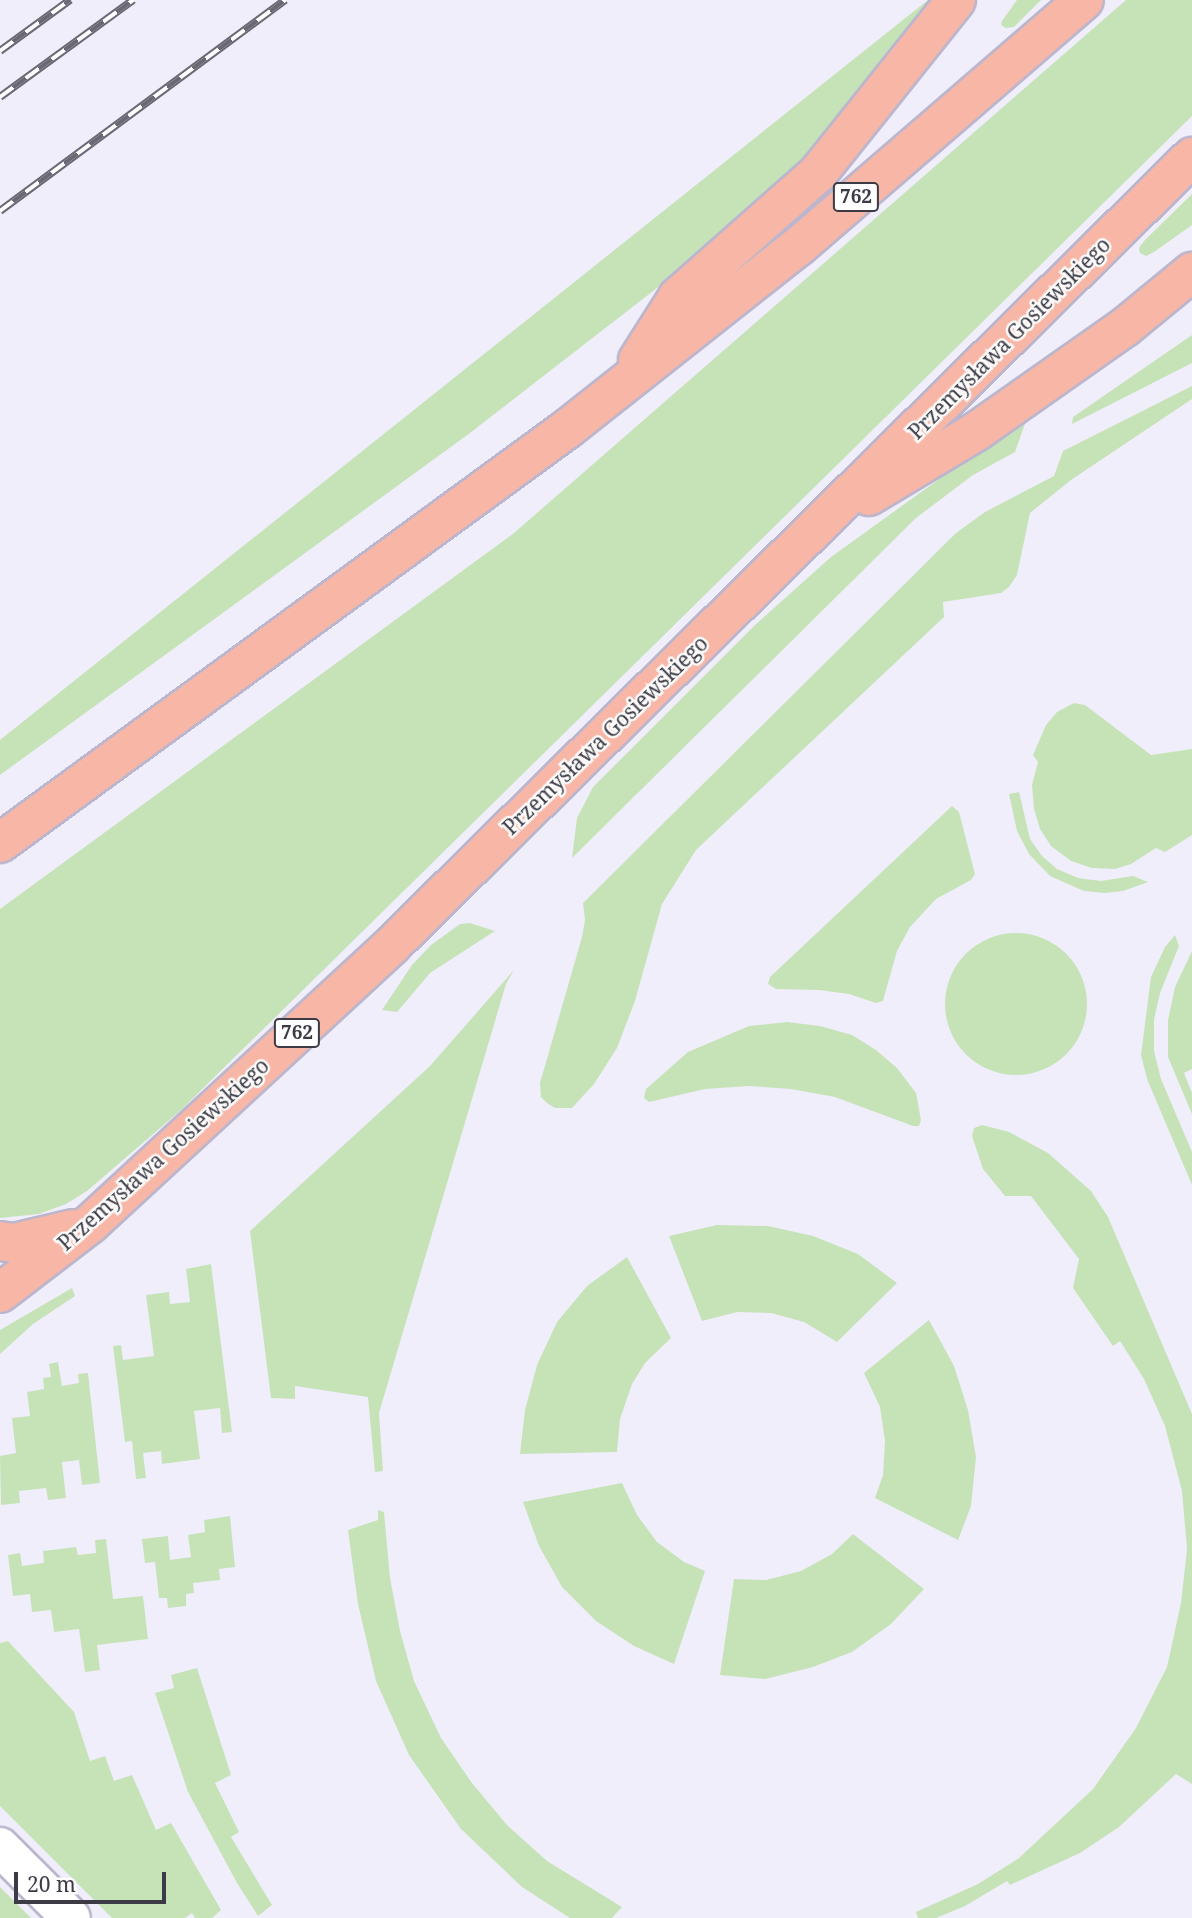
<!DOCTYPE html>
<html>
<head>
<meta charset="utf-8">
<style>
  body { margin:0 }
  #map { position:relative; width:1192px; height:1918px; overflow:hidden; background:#f1eefc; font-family:"Noto Serif",serif }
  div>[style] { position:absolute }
  .green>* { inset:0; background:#c6e3b8 }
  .round { border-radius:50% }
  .roads { filter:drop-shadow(2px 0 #bbb6cd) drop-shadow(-2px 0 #bbb6cd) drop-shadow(0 2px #bbb6cd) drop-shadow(0 -2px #bbb6cd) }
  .minor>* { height:38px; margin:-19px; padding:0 19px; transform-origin:19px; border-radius:19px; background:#fff }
  .primary>* { height:38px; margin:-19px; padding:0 19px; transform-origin:19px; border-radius:19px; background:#f7b6a6 }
  .rail>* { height:8px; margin-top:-4px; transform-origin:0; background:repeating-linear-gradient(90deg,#fdfdfd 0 16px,#6a6873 0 32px); box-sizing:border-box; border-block:2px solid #6a6873 }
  span { translate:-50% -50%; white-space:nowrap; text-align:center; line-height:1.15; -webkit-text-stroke:5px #fdfdfd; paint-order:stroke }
  .shield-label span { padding:2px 5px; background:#fdfdfd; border:2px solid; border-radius:5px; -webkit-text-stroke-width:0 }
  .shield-label { font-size:19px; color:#3c3a44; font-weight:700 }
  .street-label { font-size:21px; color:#3c3a44 }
  .scale { position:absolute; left:14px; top:1872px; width:152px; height:32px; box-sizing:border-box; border:4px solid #3c3a44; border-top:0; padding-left:9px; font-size:21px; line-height:24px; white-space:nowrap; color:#3c3a44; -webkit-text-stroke:5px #fdfdfd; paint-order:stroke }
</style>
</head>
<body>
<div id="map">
  <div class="green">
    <i style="clip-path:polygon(928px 0,937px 0,820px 147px,697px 257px,470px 433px,0 775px,0 740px)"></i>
    <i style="clip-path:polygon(1017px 0,1041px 0,1014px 27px,1006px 28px,1001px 25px,1002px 21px)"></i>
    <i style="clip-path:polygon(1126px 0,1192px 0,1192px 116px,181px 1110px,87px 1191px,66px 1204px,39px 1214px,0 1218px,0 909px,514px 533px)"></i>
    <i style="clip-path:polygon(1192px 194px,1192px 225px,1154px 252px,1146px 256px,1140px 253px,1139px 248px,1145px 240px)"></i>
    <i style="clip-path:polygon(1192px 335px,1192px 363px,1072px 424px,1073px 417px)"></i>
    <i style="clip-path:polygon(1192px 386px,1192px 399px,1071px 480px,1030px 513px,1017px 575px,1009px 587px,1001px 593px,943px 602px,944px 617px,696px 850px,662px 904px,635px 1001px,617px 1048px,594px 1084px,572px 1108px,555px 1108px,547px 1103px,541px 1097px,540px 1083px,582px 937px,585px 920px,583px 903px,956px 533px,985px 512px,1054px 476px,1063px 451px)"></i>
    <i style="clip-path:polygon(1028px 415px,1015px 452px,973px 475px,916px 518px,572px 858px,577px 818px,593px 787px,755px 625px,831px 557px)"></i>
    <i style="clip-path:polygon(1074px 703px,1085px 705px,1151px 755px,1192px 749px,1192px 835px,1165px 852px,1156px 848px,1131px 864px,1115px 869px,1092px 868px,1071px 861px,1051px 846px,1040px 829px,1034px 809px,1032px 785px,1038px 762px,1033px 755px,1046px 725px,1057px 712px)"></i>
    <i style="clip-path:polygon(1019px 792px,1030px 839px,1042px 856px,1057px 869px,1078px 878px,1101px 881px,1133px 876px,1148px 882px,1123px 891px,1105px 893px,1084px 891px,1050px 876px,1029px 854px,1017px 831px,1009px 794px)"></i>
    <i style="clip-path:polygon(952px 806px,959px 812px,975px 874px,971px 880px,936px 899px,910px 927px,897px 951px,883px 1001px,876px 1003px,849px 994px,819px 990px,776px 989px,768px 984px,770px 977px)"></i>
    <i style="clip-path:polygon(470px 923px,495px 931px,430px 973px,397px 1012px,382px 1010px,412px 965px,431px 945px,460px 924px)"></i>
    <i class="round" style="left:945px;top:933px;width:142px;height:142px"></i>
    <i style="clip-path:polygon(1175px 935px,1179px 946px,1160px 993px,1154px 1020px,1154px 1051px,1161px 1079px,1192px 1152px,1192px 1185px,1147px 1079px,1141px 1055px,1151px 977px,1165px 947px)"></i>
    <i style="clip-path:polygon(1192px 951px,1192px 1069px,1184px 1073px,1192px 1093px,1192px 1114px,1168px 1057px,1168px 1020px,1175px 987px)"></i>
    <i style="clip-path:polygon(514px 970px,506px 984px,379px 1413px,383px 1471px,375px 1472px,368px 1397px,295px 1386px,295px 1399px,271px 1398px,250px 1231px,430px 1066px)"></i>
    <i style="clip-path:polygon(787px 1022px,820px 1026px,852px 1035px,876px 1050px,897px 1068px,916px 1093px,921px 1120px,919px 1126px,913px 1126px,835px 1097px,791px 1089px,749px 1086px,705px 1089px,649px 1102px,644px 1098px,646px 1089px,688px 1052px,749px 1026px)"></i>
    <i style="clip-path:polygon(982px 1125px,1009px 1132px,1048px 1153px,1091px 1191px,1108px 1217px,1192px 1414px,1192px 1784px,1176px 1774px,1119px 1827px,1080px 1853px,1010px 1885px,1007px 1881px,965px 1906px,936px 1918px,918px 1918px,916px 1912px,978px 1884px,1019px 1858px,1093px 1789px,1136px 1728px,1167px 1667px,1181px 1603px,1187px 1549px,1182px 1491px,1165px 1426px,1144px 1379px,1120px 1341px,1113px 1346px,1073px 1288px,1079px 1259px,1031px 1196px,1005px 1196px,983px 1169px,972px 1136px,974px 1128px)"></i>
    <i style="clip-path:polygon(717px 1225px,768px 1226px,813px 1236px,858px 1254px,897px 1283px,837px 1342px,804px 1322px,771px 1313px,737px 1312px,702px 1321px,669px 1236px)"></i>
    <i style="clip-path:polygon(627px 1257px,671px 1338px,645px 1363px,632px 1384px,620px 1419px,617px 1452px,520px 1454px,525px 1410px,537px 1365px,557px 1322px,587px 1286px)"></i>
    <i style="clip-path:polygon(211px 1264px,232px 1432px,222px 1433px,220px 1408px,194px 1411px,200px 1459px,162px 1464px,161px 1451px,143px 1453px,146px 1478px,136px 1479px,132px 1441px,125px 1442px,113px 1346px,121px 1345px,123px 1360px,154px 1356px,146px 1295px,169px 1292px,170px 1304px,190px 1302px,186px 1269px)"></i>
    <i style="clip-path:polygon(72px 1288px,75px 1296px,33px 1324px,0 1354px,0 1330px)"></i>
    <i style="clip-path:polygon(929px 1320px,954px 1366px,968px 1410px,976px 1457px,971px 1506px,958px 1540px,875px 1498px,883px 1475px,885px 1441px,880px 1407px,864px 1373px)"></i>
    <i style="clip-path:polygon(58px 1362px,62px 1386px,79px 1383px,78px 1374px,88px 1373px,100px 1483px,82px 1485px,79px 1460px,62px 1462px,66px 1498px,48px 1500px,46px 1488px,19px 1491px,20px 1503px,1px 1505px,0 1456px,16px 1453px,12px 1418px,30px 1416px,27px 1392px,44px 1389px,43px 1378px,51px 1377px,49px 1364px)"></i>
    <i style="clip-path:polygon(622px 1483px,637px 1515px,657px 1542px,684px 1562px,705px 1571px,674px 1664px,634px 1646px,596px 1621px,562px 1587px,539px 1546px,523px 1502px)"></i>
    <i style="clip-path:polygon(378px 1510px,384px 1512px,390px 1578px,400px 1631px,414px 1681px,441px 1738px,472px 1783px,507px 1825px,547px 1861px,622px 1907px,612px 1918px,570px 1918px,522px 1887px,461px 1829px,409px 1755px,376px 1681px,358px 1604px,348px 1530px,378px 1520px)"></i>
    <i style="clip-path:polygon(230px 1516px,235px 1567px,219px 1569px,220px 1580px,193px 1583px,194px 1593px,186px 1594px,186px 1606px,168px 1608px,167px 1598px,159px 1598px,155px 1562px,145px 1563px,142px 1539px,168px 1536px,170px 1560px,191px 1557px,188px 1535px,205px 1532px,204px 1520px)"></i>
    <i style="clip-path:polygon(853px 1534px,924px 1589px,891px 1624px,852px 1652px,813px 1667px,765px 1679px,720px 1675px,734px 1579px,766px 1580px,801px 1571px,832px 1554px)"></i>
    <i style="clip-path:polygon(106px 1539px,113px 1599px,143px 1596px,148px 1639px,97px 1645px,100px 1670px,85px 1672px,79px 1629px,54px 1632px,51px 1610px,32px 1612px,30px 1594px,13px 1596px,8px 1555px,20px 1553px,22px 1566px,44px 1563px,43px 1551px,76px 1547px,78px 1555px,96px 1553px,95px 1540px)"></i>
    <i style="clip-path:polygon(8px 1641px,74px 1712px,90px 1761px,105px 1756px,114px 1781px,132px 1775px,156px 1830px,171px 1823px,221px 1910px,212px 1918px,195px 1918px,192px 1913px,185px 1918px,112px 1918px,0 1806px,0 1643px)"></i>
    <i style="clip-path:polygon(197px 1668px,231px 1775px,215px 1783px,239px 1832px,231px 1837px,272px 1905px,258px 1916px,237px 1883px,188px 1792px,155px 1693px,174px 1688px,171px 1675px)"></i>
    <i style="clip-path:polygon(0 1887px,31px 1918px,0 1918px)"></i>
  </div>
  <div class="roads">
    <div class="minor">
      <i style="left:0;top:1847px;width:100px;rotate:45deg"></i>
    </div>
    <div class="primary">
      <i style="left:638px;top:360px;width:75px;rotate:-57.6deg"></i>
      <i style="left:678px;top:297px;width:187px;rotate:-41.5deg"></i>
      <i style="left:818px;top:173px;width:221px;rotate:-51.4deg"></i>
      <i style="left:869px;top:496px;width:126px;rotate:-31deg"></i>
      <i style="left:977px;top:431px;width:181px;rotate:-35.1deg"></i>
      <i style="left:1125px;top:327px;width:87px;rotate:-39.4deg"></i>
      <i style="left:0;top:843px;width:702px;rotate:-36.14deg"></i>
      <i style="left:567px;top:429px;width:295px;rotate:-38.3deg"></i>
      <i style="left:799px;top:246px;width:376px;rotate:-40.8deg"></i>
      <i style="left:0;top:1241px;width:14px;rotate:8deg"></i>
      <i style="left:14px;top:1243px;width:61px;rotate:-13.3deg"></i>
      <i style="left:0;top:1293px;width:113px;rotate:-37.5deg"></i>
      <i style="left:90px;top:1224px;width:411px;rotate:-42.7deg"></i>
      <i style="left:392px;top:945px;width:1123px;rotate:-44.57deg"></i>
    </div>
  </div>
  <div class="rail">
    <i style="left:0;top:51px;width:87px;rotate:-36.1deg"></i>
    <i style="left:0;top:97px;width:165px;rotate:-36.1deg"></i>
    <i style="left:0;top:211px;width:355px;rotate:-36.5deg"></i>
  </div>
  <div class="shield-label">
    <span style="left:856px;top:197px">762</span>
    <span style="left:297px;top:1033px">762</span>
  </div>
  <div class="street-label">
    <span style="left:1009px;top:338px;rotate:-45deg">Przemysława Gosiewskiego</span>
    <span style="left:605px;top:735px;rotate:-44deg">Przemysława Gosiewskiego</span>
    <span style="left:163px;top:1154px;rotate:-42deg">Przemysława Gosiewskiego</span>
  </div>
  <div class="scale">20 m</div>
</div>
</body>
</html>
